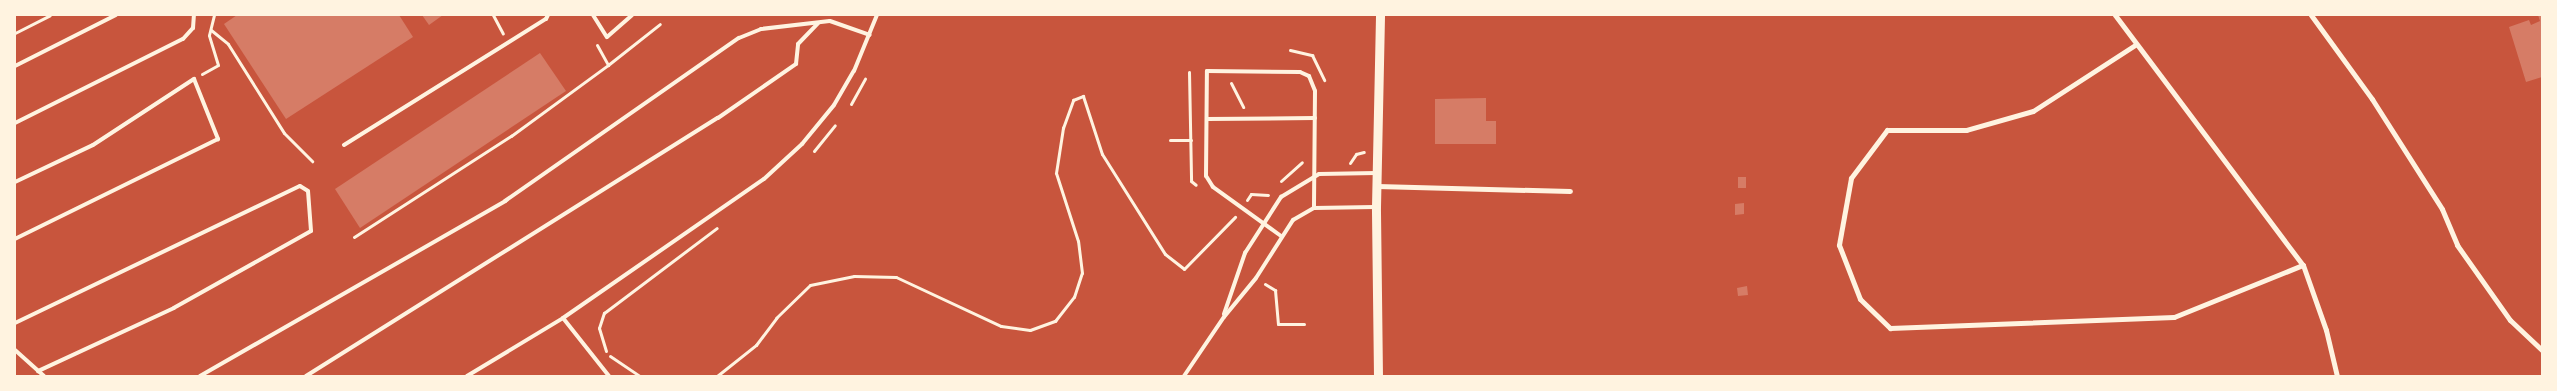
<!DOCTYPE html>
<style>
body{margin:0}
#map{position:relative;width:2557px;height:391px;overflow:hidden;background:#c8553d;font-family:Poppins,sans-serif}
div>[style]{position:absolute}
.building>*{inset:0;background:#d67c66}
.path>*{height:3px;margin:-1.5px;padding:0 1.5px;transform-origin:1.5px;border-radius:1.5px;background:#fff3e0}
.service>*{height:4px;margin:-2px;padding:0 2px;transform-origin:2px;border-radius:2px;background:#fff3e0}
.minor>*{height:5px;margin:-2.5px;padding:0 2.5px;transform-origin:2.5px;border-radius:2.5px;background:#fff3e0}
.tertiary>*{height:9px;margin:-4.5px;padding:0 4.5px;transform-origin:4.5px;border-radius:4.5px;background:#fff3e0}
span{translate:-50% -50%;white-space:nowrap;text-align:center;line-height:1.15;-webkit-text-stroke:5px #fff3e0;paint-order:stroke}
.frame{position:absolute;inset:0;border:16px solid #fff3e0;pointer-events:none}
</style>
<div id="map">
<div class="building">
<i style="clip-path:polygon(237px 15px,399px 15px,413px 37px,286px 119px,224px 24px)"></i>
<i style="clip-path:polygon(422px 15px,443px 15px,429px 25px)"></i>
<i style="clip-path:polygon(2538px 15px,2542px 15px,2542px 77px,2526px 82px,2509px 27px,2529px 20px,2531px 25px,2540px 21px)"></i>
<i style="clip-path:polygon(540px 53px,566px 91px,360px 228px,335px 189px)"></i>
<i style="clip-path:polygon(1486px 98px,1486px 121px,1496px 121px,1496px 144px,1435px 144px,1435px 99px)"></i>
<i style="clip-path:polygon(1738px 177px,1746px 177px,1746px 188px,1738px 188px)"></i>
<i style="clip-path:polygon(1744px 203px,1744px 214px,1735px 215px,1735px 204px)"></i>
<i style="clip-path:polygon(1747px 286px,1748px 295px,1738px 296px,1737px 288px)"></i>
</div>
<div class="path">
<i style="left:493px;top:15px;width:21px;rotate:62deg"></i>
<i style="left:211px;top:30px;width:22px;rotate:39deg"></i>
<i style="left:228px;top:44px;width:105px;rotate:57.8deg"></i>
<i style="left:284px;top:133px;width:40px;rotate:45deg"></i>
<i style="left:15px;top:33px;width:39px;rotate:-27deg"></i>
<i style="left:597px;top:45px;width:23px;rotate:61deg"></i>
<i style="left:608px;top:65px;width:66px;rotate:-38.3deg"></i>
<i style="left:1290px;top:50px;width:23px;rotate:13deg"></i>
<i style="left:1312px;top:55px;width:28px;rotate:64deg"></i>
<i style="left:1189px;top:72px;width:109px;rotate:88.9deg"></i>
<i style="left:1191px;top:181px;width:6px;rotate:39deg"></i>
<i style="left:202px;top:74px;width:18px;rotate:-29deg"></i>
<i style="left:218px;top:65px;width:31px;rotate:-107deg"></i>
<i style="left:209px;top:35px;width:21px;rotate:-76deg"></i>
<i style="left:1231px;top:83px;width:27px;rotate:63deg"></i>
<i style="left:851px;top:104px;width:29px;rotate:-61deg"></i>
<i style="left:1170px;top:140px;width:21px"></i>
<i style="left:814px;top:151px;width:33px;rotate:-51deg"></i>
<i style="left:1350px;top:163px;width:11px;rotate:-56deg"></i>
<i style="left:1356px;top:154px;width:8px;rotate:-14deg"></i>
<i style="left:1281px;top:181px;width:28px;rotate:-42deg"></i>
<i style="left:1247px;top:200px;width:7px;rotate:-56deg"></i>
<i style="left:1251px;top:194px;width:17px;rotate:3deg"></i>
<i style="left:354px;top:237px;width:187px;rotate:-32.8deg"></i>
<i style="left:511px;top:136px;width:120px;rotate:-36.2deg"></i>
<i style="left:1265px;top:284px;width:12px;rotate:31deg"></i>
<i style="left:1275px;top:290px;width:34px;rotate:85deg"></i>
<i style="left:1278px;top:324px;width:26px"></i>
<i style="left:606px;top:351px;width:24px;rotate:-107deg"></i>
<i style="left:599px;top:328px;width:16px;rotate:-72deg"></i>
<i style="left:604px;top:313px;width:141px;rotate:-37deg"></i>
<i style="left:610px;top:356px;width:36px;rotate:34deg"></i>
<i style="left:717px;top:376px;width:50px;rotate:-38.5deg"></i>
<i style="left:756px;top:345px;width:34px;rotate:-53deg"></i>
<i style="left:776px;top:318px;width:47px;rotate:-44.1deg"></i>
<i style="left:810px;top:285px;width:45px;rotate:-11.6deg"></i>
<i style="left:854px;top:276px;width:42px;rotate:1.4deg"></i>
<i style="left:896px;top:277px;width:116px;rotate:25deg"></i>
<i style="left:1001px;top:326px;width:29px;rotate:8deg"></i>
<i style="left:1030px;top:330px;width:27px;rotate:-20deg"></i>
<i style="left:1055px;top:321px;width:31px;rotate:-52deg"></i>
<i style="left:1074px;top:297px;width:25px;rotate:-72deg"></i>
<i style="left:1082px;top:273px;width:32px;rotate:-97deg"></i>
<i style="left:1078px;top:241px;width:71px;rotate:-107.9deg"></i>
<i style="left:1056px;top:173px;width:46px;rotate:-81.2deg"></i>
<i style="left:1063px;top:128px;width:30px;rotate:-70deg"></i>
<i style="left:1073px;top:100px;width:11px;rotate:-22deg"></i>
<i style="left:1083px;top:96px;width:61px;rotate:71.9deg"></i>
<i style="left:1102px;top:154px;width:118px;rotate:57.8deg"></i>
<i style="left:1165px;top:254px;width:24px;rotate:38deg"></i>
<i style="left:1184px;top:269px;width:73px;rotate:-45.6deg"></i>
</div>
<div class="service">
<i style="left:593px;top:15px;width:26px;rotate:58deg"></i>
<i style="left:607px;top:37px;width:33px;rotate:-41deg"></i>
<i style="left:15px;top:66px;width:113px;rotate:-26.8deg"></i>
<i style="left:1207px;top:119px;width:108px;rotate:-0.5deg"></i>
<i style="left:15px;top:123px;width:188px;rotate:-26.6deg"></i>
<i style="left:183px;top:39px;width:15px;rotate:-48deg"></i>
<i style="left:193px;top:28px;width:13px;rotate:-86deg"></i>
<i style="left:344px;top:145px;width:238px;rotate:-32deg"></i>
<i style="left:546px;top:19px;width:4px;rotate:-63deg"></i>
<i style="left:15px;top:182px;width:86px;rotate:-25.4deg"></i>
<i style="left:93px;top:145px;width:121px;rotate:-33.2deg"></i>
<i style="left:194px;top:79px;width:65px;rotate:68.2deg"></i>
<i style="left:218px;top:139px;width:226px;rotate:153.8deg"></i>
<i style="left:1281px;top:236px;width:84px;rotate:-144.2deg"></i>
<i style="left:1213px;top:187px;width:13px;rotate:-122deg"></i>
<i style="left:1206px;top:176px;width:105px;rotate:-89.5deg"></i>
<i style="left:1207px;top:71px;width:93px;rotate:0.6deg"></i>
<i style="left:1300px;top:72px;width:10px;rotate:24deg"></i>
<i style="left:1309px;top:76px;width:16px;rotate:68deg"></i>
<i style="left:1315px;top:91px;width:117px;rotate:90.5deg"></i>
<i style="left:1224px;top:314px;width:65px;rotate:-71deg"></i>
<i style="left:1245px;top:253px;width:67px;rotate:-57.3deg"></i>
<i style="left:1281px;top:197px;width:44px;rotate:-31.2deg"></i>
<i style="left:1319px;top:174px;width:57px;rotate:-1deg"></i>
<i style="left:563px;top:318px;width:74px;rotate:51.6deg"></i>
<i style="left:15px;top:323px;width:316px;rotate:-25.7deg"></i>
<i style="left:300px;top:186px;width:9px;rotate:32deg"></i>
<i style="left:308px;top:191px;width:40px;rotate:85.7deg"></i>
<i style="left:311px;top:231px;width:157px;rotate:150.7deg"></i>
<i style="left:174px;top:308px;width:150px;rotate:155.1deg"></i>
<i style="left:15px;top:350px;width:39px;rotate:42deg"></i>
<i style="left:200px;top:376px;width:352px;rotate:-29.8deg"></i>
<i style="left:505px;top:201px;width:285px;rotate:-34.9deg"></i>
<i style="left:739px;top:38px;width:24px;rotate:-22deg"></i>
<i style="left:761px;top:29px;width:69px;rotate:-6.6deg"></i>
<i style="left:830px;top:21px;width:42px;rotate:19.3deg"></i>
<i style="left:306px;top:376px;width:486px;rotate:-32.1deg"></i>
<i style="left:718px;top:118px;width:95px;rotate:-34.7deg"></i>
<i style="left:796px;top:64px;width:20px;rotate:-84deg"></i>
<i style="left:798px;top:44px;width:29px;rotate:-46deg"></i>
<i style="left:467px;top:376px;width:112px;rotate:-31.1deg"></i>
<i style="left:563px;top:318px;width:244px;rotate:-34.7deg"></i>
<i style="left:764px;top:179px;width:52px;rotate:-42.6deg"></i>
<i style="left:802px;top:144px;width:50px;rotate:-50.6deg"></i>
<i style="left:834px;top:105px;width:39px;rotate:-60deg"></i>
<i style="left:854px;top:71px;width:61px;rotate:-67.7deg"></i>
<i style="left:1184px;top:376px;width:71px;rotate:-55.9deg"></i>
<i style="left:1224px;top:317px;width:50px;rotate:-50.6deg"></i>
<i style="left:1256px;top:278px;width:69px;rotate:-57.5deg"></i>
<i style="left:1293px;top:220px;width:24px;rotate:-30deg"></i>
<i style="left:1314px;top:208px;width:60px;rotate:-1deg"></i>
</div>
<div class="minor">
<i style="left:2115px;top:15px;width:313px;rotate:53.1deg"></i>
<i style="left:2303px;top:265px;width:69px;rotate:70.5deg"></i>
<i style="left:2326px;top:330px;width:47px;rotate:76.6deg"></i>
<i style="left:2311px;top:15px;width:104px;rotate:54deg"></i>
<i style="left:2372px;top:99px;width:130px;rotate:57.5deg"></i>
<i style="left:2442px;top:209px;width:39px;rotate:67deg"></i>
<i style="left:2457px;top:245px;width:92px;rotate:54.8deg"></i>
<i style="left:2510px;top:320px;width:44px;rotate:43.2deg"></i>
<i style="left:2135px;top:45px;width:121px;rotate:147.1deg"></i>
<i style="left:2033px;top:111px;width:70px;rotate:164.2deg"></i>
<i style="left:1966px;top:130px;width:79px;rotate:180deg"></i>
<i style="left:1887px;top:130px;width:60px;rotate:126.9deg"></i>
<i style="left:1851px;top:178px;width:68px;rotate:100.2deg"></i>
<i style="left:1839px;top:245px;width:58px;rotate:68.7deg"></i>
<i style="left:1860px;top:299px;width:42px;rotate:44deg"></i>
<i style="left:1890px;top:328px;width:284px;rotate:-2.2deg"></i>
<i style="left:2174px;top:317px;width:139px;rotate:-22deg"></i>
<i style="left:1377px;top:186px;width:193px;rotate:1.5deg"></i>
</div>
<div class="tertiary">
<i style="left:1378px;top:376px;width:169px;rotate:-90.7deg"></i>
<i style="left:1376px;top:207px;width:192px;rotate:-88.8deg"></i>
</div>
<div class="frame"></div>
</div>
